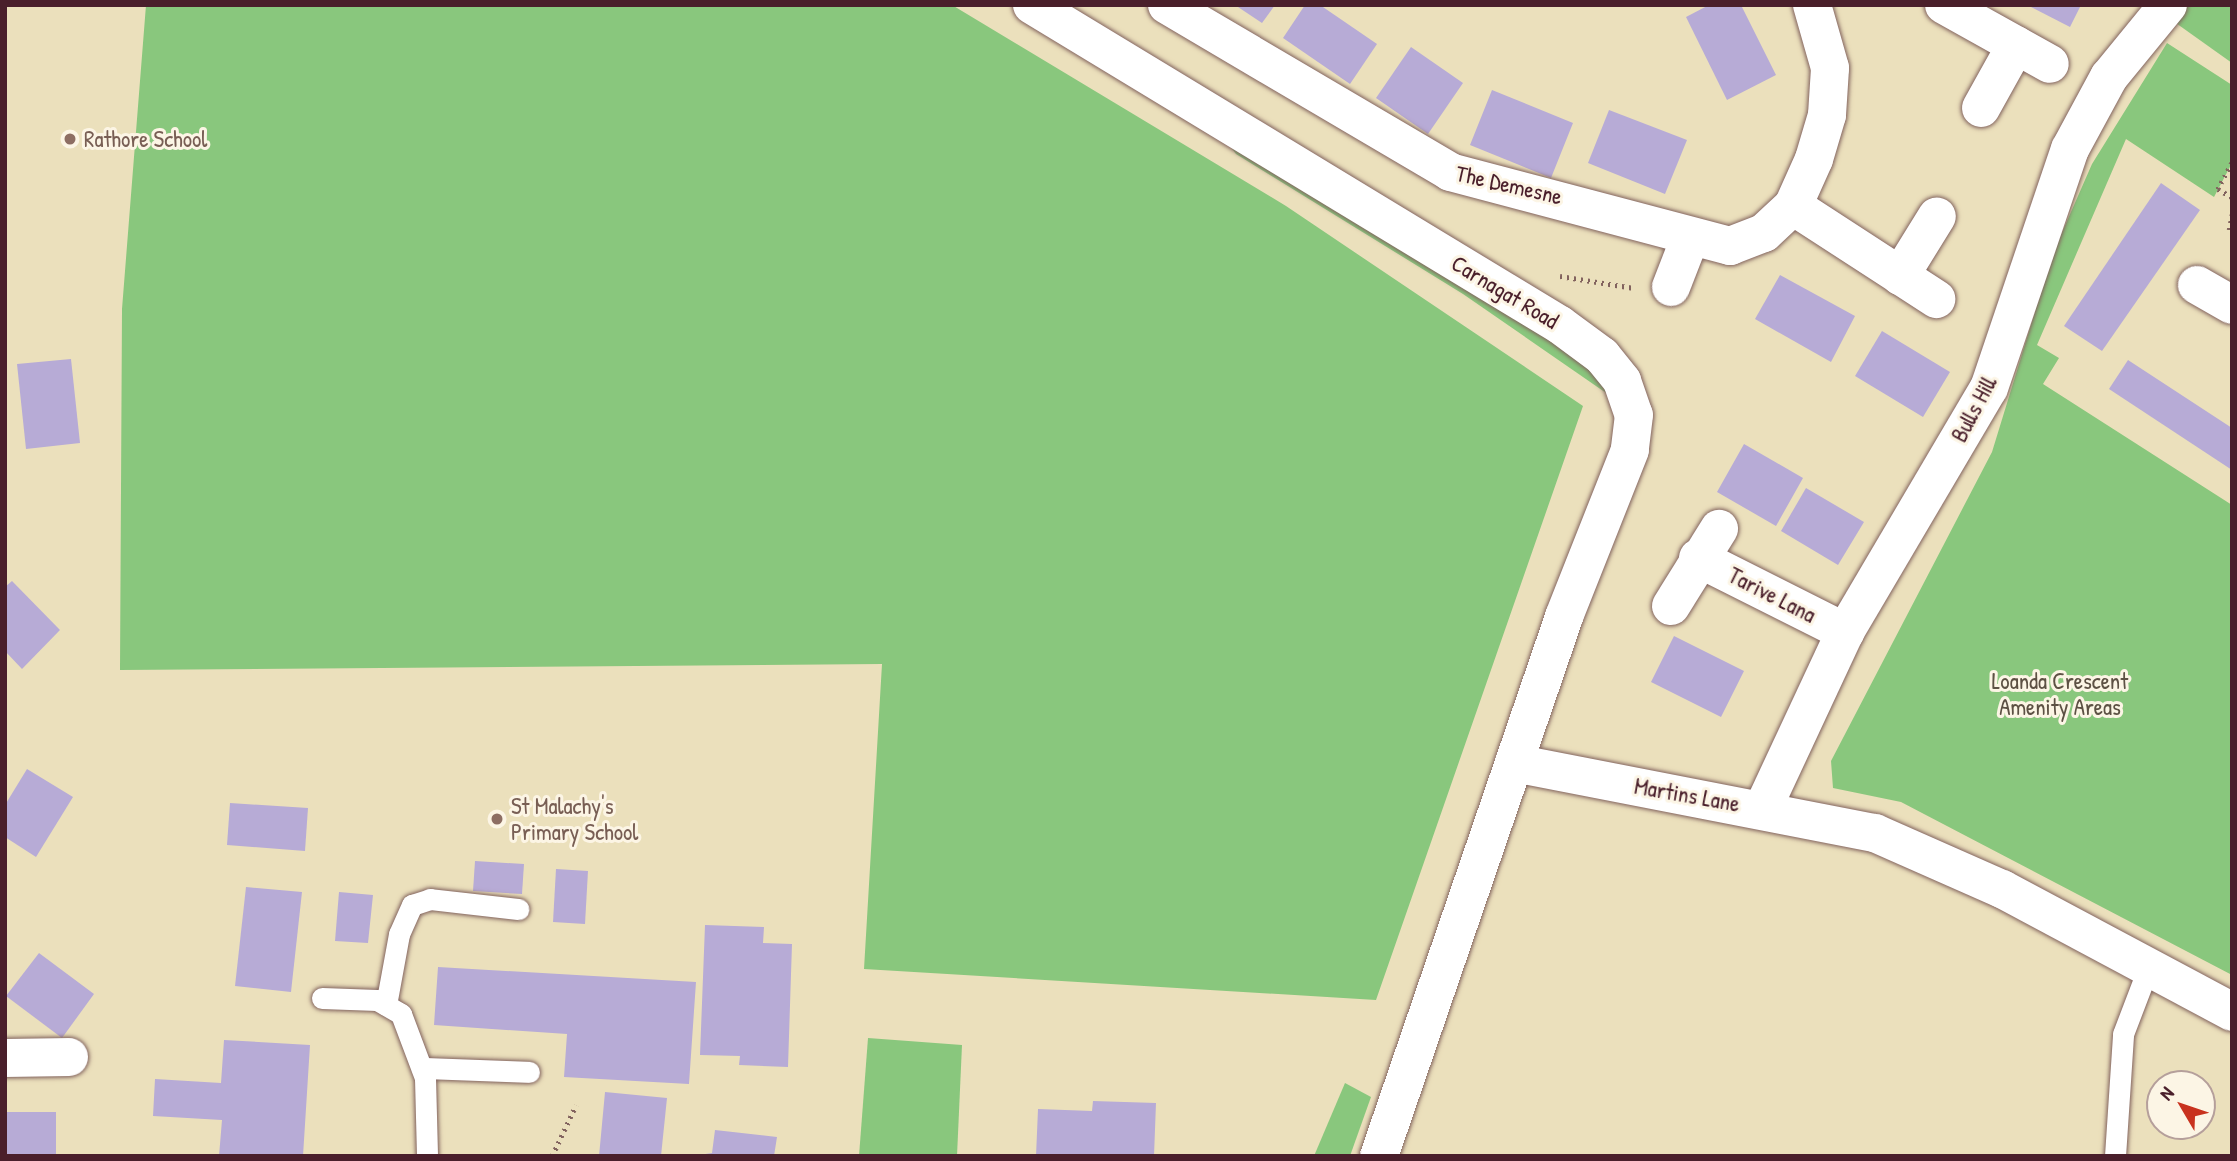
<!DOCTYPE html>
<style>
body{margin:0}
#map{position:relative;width:2237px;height:1161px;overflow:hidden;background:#ebe0bc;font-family:"Patrick Hand",sans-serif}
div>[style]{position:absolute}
.green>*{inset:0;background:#89c77d}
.building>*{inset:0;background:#b7abd6}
.path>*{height:4.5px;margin-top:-2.25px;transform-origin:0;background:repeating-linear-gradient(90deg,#82635e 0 2px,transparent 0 7px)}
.roads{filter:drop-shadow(0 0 2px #82635e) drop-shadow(0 0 2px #82635e)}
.lane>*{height:21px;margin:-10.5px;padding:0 10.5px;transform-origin:10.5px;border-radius:10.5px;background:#fff}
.street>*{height:38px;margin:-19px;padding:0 19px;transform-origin:19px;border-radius:19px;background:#fff}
.dots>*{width:19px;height:19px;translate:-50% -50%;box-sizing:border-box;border:4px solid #fcf5e5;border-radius:50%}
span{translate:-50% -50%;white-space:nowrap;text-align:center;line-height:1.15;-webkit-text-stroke:6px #fcf5e5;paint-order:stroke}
.education-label{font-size:23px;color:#785e54}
.left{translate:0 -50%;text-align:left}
.street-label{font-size:23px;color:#4a1f2b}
.park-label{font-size:23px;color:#5d5144}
.frame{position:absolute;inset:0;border:7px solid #4a1f2b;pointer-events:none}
.north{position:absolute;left:2146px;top:1070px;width:70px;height:70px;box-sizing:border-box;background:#fcf5e5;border:2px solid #b59f9b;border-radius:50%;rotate:309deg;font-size:19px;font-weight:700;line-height:28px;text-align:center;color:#4a1f2b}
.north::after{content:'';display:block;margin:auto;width:24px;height:32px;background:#c8321e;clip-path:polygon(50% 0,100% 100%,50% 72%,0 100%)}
</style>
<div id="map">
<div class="green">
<i style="clip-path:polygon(146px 5px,952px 5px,1286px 206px,1583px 406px,1376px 1000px,864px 969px,882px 664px,120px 670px,122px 309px)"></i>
<i style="clip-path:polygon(2174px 5px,2232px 5px,2232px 63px,2166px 16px)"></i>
<i style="clip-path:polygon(2167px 43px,2232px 85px,2232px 163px,2214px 197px,2126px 139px,2037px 345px,2059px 358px,2043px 384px,2232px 505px,2232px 975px,1901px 802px,1833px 788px,1831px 761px,1992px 452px,2053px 253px,2092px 164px)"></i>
<i style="clip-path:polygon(1227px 142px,1569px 352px,1608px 383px,1609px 395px,1463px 294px,1236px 154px)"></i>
<i style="clip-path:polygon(868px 1038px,962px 1045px,957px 1156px,859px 1156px)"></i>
<i style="clip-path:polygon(1345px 1083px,1371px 1097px,1350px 1156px,1314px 1156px)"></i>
</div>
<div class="building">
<i style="clip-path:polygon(1235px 5px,1275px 5px,1262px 23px)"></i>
<i style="clip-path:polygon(1305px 5px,1320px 5px,1377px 44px,1350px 84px,1283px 38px)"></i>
<i style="clip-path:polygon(1709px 5px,1741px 5px,1776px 75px,1727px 100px,1686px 17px)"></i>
<i style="clip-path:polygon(2027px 5px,2081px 5px,2070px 27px)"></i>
<i style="clip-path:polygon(1411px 47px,1463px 83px,1428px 134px,1376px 98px)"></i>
<i style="clip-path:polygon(1492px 90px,1573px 123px,1551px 178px,1470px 145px)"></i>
<i style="clip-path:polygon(1609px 110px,1687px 140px,1665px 194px,1588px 163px)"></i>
<i style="clip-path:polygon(2161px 183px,2200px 210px,2102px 351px,2064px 326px)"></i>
<i style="clip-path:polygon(1780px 275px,1855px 316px,1831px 362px,1755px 319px)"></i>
<i style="clip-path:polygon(1882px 331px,1950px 372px,1923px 417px,1855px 376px)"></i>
<i style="clip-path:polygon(71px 359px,80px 443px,26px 449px,17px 364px)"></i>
<i style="clip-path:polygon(2128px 360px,2232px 428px,2232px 470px,2109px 389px)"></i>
<i style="clip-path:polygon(1744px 444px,1803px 478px,1776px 526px,1717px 492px)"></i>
<i style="clip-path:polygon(1806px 488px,1864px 522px,1838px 565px,1781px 531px)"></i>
<i style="clip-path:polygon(12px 581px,60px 630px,22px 669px,5px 651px,5px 587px)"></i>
<i style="clip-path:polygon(1674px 636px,1744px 671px,1721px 717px,1651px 682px)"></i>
<i style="clip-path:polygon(27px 769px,73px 797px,36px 857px,5px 837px,5px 805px)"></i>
<i style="clip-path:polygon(230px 803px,308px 808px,305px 851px,227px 845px)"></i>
<i style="clip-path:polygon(475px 861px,524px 864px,522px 894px,473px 891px)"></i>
<i style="clip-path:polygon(556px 869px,588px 871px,585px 924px,553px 922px)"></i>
<i style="clip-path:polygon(246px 887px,302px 892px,291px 992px,235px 986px)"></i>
<i style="clip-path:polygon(339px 892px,373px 895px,368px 943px,335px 941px)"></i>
<i style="clip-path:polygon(705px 925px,764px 927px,763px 943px,792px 944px,788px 1067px,739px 1065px,740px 1056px,700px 1055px)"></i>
<i style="clip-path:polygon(39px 953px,94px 994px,62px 1038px,6px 996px)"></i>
<i style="clip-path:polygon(438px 967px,696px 982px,689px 1084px,564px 1077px,567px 1034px,434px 1025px)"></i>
<i style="clip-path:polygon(224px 1040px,310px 1045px,303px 1156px,219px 1156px,222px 1120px,153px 1116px,155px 1079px,221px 1083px)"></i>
<i style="clip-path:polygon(605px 1092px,667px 1098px,661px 1156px,599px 1156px)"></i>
<i style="clip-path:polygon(1093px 1101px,1156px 1103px,1154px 1156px,1036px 1156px,1038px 1109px,1092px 1111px)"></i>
<i style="clip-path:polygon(5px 1112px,56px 1112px,56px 1156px,5px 1156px)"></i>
<i style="clip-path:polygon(715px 1130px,777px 1137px,774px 1156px,692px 1156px,712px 1153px)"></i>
</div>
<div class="path">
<i style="left:2232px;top:163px;width:30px;rotate:118deg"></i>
<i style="left:2218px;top:189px;width:16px;rotate:30deg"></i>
<i style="left:2229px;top:230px;width:16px;rotate:-79deg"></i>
<i style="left:1560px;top:276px;width:75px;rotate:9.2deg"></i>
<i style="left:552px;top:1156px;width:56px;rotate:-64.8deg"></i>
</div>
<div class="roads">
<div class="lane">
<i style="left:322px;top:998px;width:55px;rotate:2.1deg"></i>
<i style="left:377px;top:1000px;width:28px;rotate:30deg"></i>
<i style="left:401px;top:1014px;width:68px;rotate:69.4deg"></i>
<i style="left:425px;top:1078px;width:78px;rotate:88.5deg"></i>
<i style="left:386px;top:1005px;width:72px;rotate:-79.6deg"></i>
<i style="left:399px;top:934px;width:32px;rotate:-66deg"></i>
<i style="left:412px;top:905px;width:19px;rotate:-18deg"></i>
<i style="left:430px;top:899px;width:89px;rotate:6.5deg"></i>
<i style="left:422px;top:1068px;width:107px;rotate:2.1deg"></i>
<i style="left:2115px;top:1156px;width:122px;rotate:-86.2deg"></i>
<i style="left:2123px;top:1034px;width:73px;rotate:-69.1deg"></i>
</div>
<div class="street">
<i style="left:1032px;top:5px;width:617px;rotate:31.22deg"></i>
<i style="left:1560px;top:325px;width:52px;rotate:36.4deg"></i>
<i style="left:1602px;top:356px;width:32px;rotate:51deg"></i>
<i style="left:1622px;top:381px;width:36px;rotate:71deg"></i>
<i style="left:1634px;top:415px;width:35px;rotate:97deg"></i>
<i style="left:1630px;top:450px;width:180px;rotate:111.6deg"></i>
<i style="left:1564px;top:617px;width:570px;rotate:108.94deg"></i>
<i style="left:1167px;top:5px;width:329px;rotate:30.5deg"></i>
<i style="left:1450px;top:172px;width:290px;rotate:14.8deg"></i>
<i style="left:1730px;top:246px;width:36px;rotate:-21deg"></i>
<i style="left:1764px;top:233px;width:40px;rotate:-43deg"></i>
<i style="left:1793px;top:206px;width:51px;rotate:-65.9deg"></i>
<i style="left:1814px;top:159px;width:46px;rotate:-73.5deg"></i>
<i style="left:1827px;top:115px;width:47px;rotate:-86.3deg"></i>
<i style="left:1830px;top:68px;width:66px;rotate:-105.9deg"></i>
<i style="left:1944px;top:5px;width:121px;rotate:29.1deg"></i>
<i style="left:1981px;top:108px;width:72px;rotate:-60.9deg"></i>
<i style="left:1793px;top:206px;width:171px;rotate:33deg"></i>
<i style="left:1900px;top:276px;width:70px;rotate:-58.3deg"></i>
<i style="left:2197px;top:285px;width:40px;rotate:29.7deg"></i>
<i style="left:1671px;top:287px;width:53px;rotate:-68.8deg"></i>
<i style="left:1698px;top:558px;width:165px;rotate:26.7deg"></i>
<i style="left:1671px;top:606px;width:91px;rotate:-58.1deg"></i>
<i style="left:1514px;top:763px;width:368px;rotate:11deg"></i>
<i style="left:1875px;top:833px;width:139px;rotate:23.8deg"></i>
<i style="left:2002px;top:889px;width:261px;rotate:28.1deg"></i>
<i style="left:1763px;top:808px;width:194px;rotate:-65deg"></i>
<i style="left:1845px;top:632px;width:283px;rotate:-59.5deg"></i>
<i style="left:1989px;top:388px;width:252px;rotate:-71.3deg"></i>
<i style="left:2070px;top:149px;width:82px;rotate:-61.6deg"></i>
<i style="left:2109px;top:77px;width:93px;rotate:-50.7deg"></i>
<i style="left:5px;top:1058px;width:64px;rotate:-0.9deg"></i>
</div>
</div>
<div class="dots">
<i style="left:70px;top:139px;background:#8d6e63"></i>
<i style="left:497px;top:819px;background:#8d6e63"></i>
</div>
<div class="education-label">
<span class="left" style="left:84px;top:139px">Rathore School</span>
<span class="left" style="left:511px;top:819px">St Malachy's<br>Primary School</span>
</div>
<div class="street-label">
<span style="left:1509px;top:185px;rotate:13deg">The Demesne</span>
<span style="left:1505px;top:292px;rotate:31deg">Carnagat Road</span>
<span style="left:1974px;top:409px;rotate:-62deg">Bulls Hill</span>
<span style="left:1772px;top:595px;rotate:27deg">Tarive Lana</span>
<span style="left:1687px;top:795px;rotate:10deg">Martins Lane</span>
</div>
<div class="park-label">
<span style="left:2060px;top:694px">Loanda Crescent<br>Amenity Areas</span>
</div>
<div class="frame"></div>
<div class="north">N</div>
</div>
